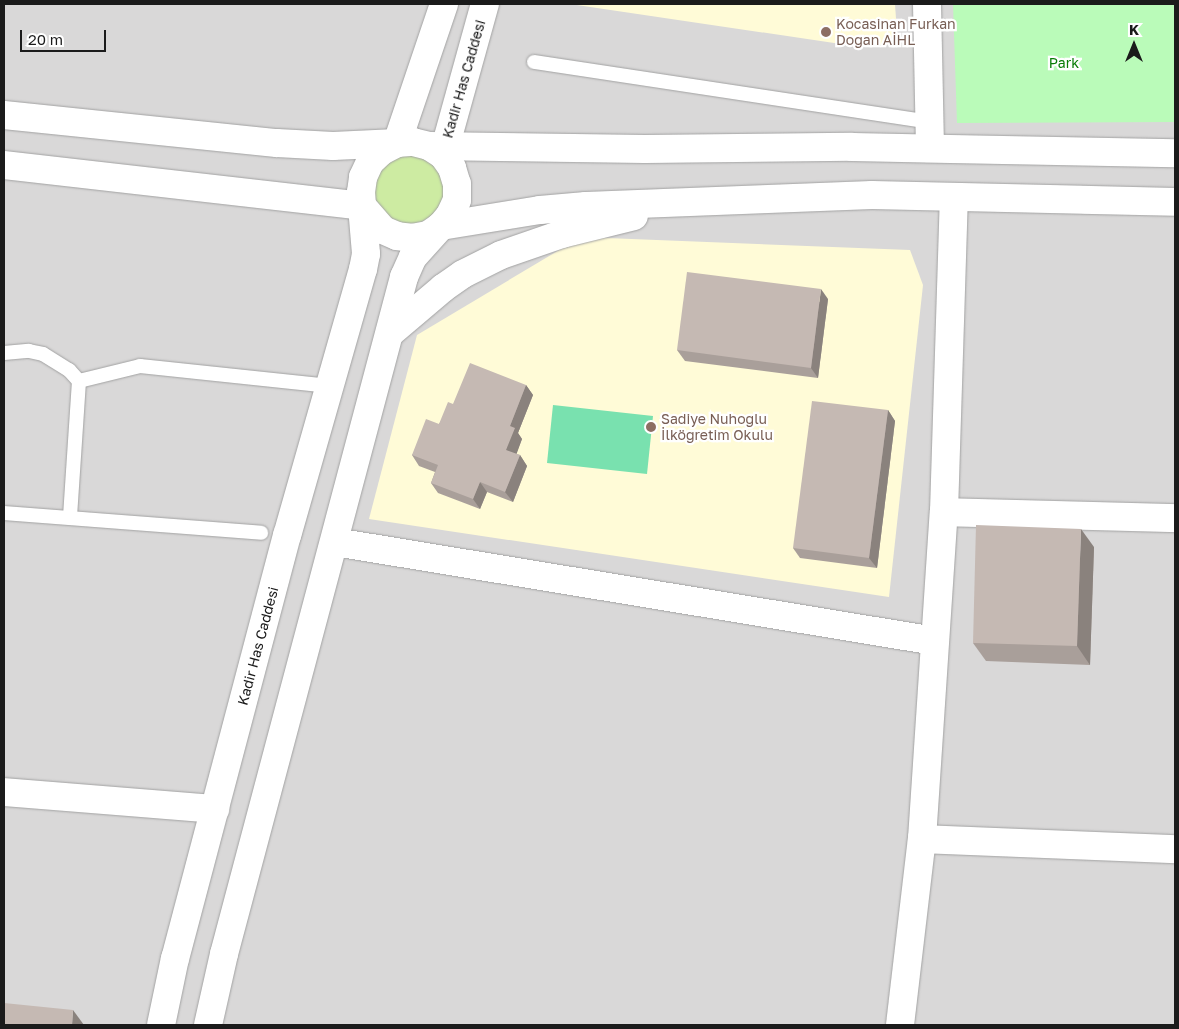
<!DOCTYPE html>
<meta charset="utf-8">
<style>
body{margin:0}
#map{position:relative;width:1179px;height:1029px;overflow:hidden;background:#ede8e0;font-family:"Golos Text",sans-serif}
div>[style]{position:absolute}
.residential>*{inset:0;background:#d9d8d8}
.education>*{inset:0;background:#fffbd7}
.grass>*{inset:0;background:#cdeba2}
.round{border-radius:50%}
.park>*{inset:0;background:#bafbb9}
.pitch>*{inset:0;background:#79e1af}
.roads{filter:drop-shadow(0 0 1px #a2a2a2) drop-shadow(0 0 1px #a2a2a2)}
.service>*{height:14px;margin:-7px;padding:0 7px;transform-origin:7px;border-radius:7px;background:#fff}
.minor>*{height:28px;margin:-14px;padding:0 14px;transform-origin:14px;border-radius:14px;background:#fff}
.tertiary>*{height:28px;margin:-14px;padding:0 14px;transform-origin:14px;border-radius:14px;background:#fff}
.wall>*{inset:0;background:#a99f9a}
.shaded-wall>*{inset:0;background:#8a827d}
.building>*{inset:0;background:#c5b9b3}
.dots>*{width:14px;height:14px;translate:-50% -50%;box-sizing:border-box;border:2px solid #fff;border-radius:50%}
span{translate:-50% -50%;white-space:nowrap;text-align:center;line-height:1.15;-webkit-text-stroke:4.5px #fff;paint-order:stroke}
.education-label{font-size:14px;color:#785e54}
.left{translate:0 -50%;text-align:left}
.park-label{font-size:14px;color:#097c07}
.street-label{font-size:14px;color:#1b1b1b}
.frame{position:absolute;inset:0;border:5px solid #1b1b1b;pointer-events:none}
.north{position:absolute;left:1109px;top:20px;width:50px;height:50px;-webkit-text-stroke:4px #fff;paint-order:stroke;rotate:0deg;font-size:14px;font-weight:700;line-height:20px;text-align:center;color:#1b1b1b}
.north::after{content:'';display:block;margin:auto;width:18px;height:22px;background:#1b1b1b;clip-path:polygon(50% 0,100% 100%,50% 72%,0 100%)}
.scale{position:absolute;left:20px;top:30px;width:86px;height:22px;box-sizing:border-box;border:2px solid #1b1b1b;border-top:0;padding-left:6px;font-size:15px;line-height:18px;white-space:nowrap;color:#1b1b1b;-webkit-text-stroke:4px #fff;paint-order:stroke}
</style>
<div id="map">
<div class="residential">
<i style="clip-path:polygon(4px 4px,1175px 4px,1175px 1025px,4px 1025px)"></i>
</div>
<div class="education">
<i style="clip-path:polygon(570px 4px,895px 4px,896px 19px,890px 44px,861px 47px)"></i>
<i style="clip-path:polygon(581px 237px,910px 250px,923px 285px,889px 597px,369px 519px,417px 335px)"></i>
</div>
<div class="grass">
<i class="round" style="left:374px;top:154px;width:70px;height:70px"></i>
</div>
<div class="park">
<i style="clip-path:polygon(953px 4px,1175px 4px,1175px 122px,957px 123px)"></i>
</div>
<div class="pitch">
<i style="clip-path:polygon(553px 405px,653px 416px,647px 474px,547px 463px)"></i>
</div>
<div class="roads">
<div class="service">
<i style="left:534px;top:62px;width:400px;rotate:8.6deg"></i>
<i style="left:4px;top:353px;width:25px;rotate:-5deg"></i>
<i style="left:29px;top:351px;width:14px;rotate:12deg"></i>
<i style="left:43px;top:354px;width:31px;rotate:32deg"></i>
<i style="left:69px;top:370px;width:15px;rotate:48deg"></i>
<i style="left:79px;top:381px;width:137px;rotate:93.8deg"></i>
<i style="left:79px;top:381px;width:63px;rotate:-13.8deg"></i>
<i style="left:140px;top:366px;width:191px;rotate:6deg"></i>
<i style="left:4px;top:513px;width:258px;rotate:4.4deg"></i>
</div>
<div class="minor">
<i style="left:927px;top:4px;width:144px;rotate:88.8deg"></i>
<i style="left:944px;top:512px;width:231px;rotate:1.5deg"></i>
<i style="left:335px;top:542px;width:608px;rotate:9.37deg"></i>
<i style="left:4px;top:792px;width:212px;rotate:4.6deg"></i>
<i style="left:922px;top:839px;width:253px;rotate:2.3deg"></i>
<i style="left:900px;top:1025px;width:187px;rotate:-83.3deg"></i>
<i style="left:922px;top:839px;width:328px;rotate:-86.2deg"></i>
<i style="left:944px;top:512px;width:315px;rotate:-88.2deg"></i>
</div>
<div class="tertiary">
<i style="left:4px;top:115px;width:274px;rotate:5.9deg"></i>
<i style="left:277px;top:143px;width:56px;rotate:3.1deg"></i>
<i style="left:333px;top:146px;width:64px;rotate:-2.7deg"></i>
<i style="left:397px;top:143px;width:147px;rotate:-71.3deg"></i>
<i style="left:413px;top:142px;width:16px;rotate:14deg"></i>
<i style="left:429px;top:146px;width:17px;rotate:33deg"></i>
<i style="left:443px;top:155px;width:16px;rotate:55deg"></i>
<i style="left:452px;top:168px;width:17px;rotate:73deg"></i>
<i style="left:457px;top:184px;width:16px;rotate:90deg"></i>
<i style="left:457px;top:200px;width:17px;rotate:115deg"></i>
<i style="left:450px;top:215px;width:14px;rotate:129deg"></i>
<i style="left:441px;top:226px;width:16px;rotate:145deg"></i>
<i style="left:428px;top:235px;width:15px;rotate:169deg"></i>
<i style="left:413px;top:238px;width:16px;rotate:-173deg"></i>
<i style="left:397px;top:236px;width:15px;rotate:-157deg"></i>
<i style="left:383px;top:230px;width:32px;rotate:-131deg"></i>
<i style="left:362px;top:206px;width:14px;rotate:-94deg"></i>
<i style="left:361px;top:192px;width:15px;rotate:-82deg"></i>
<i style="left:363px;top:177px;width:17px;rotate:-65deg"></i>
<i style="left:370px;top:162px;width:16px;rotate:-43deg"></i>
<i style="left:382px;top:151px;width:17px;rotate:-28deg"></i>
<i style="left:397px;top:143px;width:16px;rotate:-4deg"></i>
<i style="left:429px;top:146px;width:216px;rotate:0.8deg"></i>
<i style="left:645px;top:149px;width:207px;rotate:-0.6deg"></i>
<i style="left:852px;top:147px;width:323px;rotate:1.1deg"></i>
<i style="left:443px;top:155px;width:157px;rotate:-74.5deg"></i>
<i style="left:4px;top:165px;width:360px;rotate:6.5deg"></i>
<i style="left:362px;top:206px;width:48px;rotate:85.2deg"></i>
<i style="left:366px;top:254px;width:15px;rotate:101deg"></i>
<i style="left:363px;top:269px;width:277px;rotate:105.9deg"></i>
<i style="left:287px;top:535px;width:438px;rotate:104.8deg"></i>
<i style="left:175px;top:958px;width:68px;rotate:101.8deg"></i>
<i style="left:390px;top:333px;width:70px;rotate:-40.3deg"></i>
<i style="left:443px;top:288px;width:24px;rotate:-35deg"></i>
<i style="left:463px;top:274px;width:42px;rotate:-26.6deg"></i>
<i style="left:501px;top:255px;width:65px;rotate:-19deg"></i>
<i style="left:562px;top:234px;width:74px;rotate:-14deg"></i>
<i style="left:208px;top:1025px;width:73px;rotate:-77.3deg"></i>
<i style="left:224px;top:954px;width:701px;rotate:-75.11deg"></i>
<i style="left:404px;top:277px;width:22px;rotate:-66deg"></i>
<i style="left:413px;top:257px;width:42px;rotate:-47.9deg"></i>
<i style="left:441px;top:226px;width:100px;rotate:-9.2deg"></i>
<i style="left:540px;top:210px;width:46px;rotate:-5deg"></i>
<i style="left:586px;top:206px;width:286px;rotate:-2.2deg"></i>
<i style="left:872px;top:195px;width:303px;rotate:1.3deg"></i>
</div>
</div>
<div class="wall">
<i style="clip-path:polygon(828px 299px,818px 378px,685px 361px,677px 350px)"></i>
<i style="clip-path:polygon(526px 385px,533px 395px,518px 433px,522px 439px,516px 454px,520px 455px,527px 466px,513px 502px,487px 492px,480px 509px,438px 493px,431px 483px,435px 472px,419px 466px,412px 455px,439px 424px,453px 404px)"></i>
<i style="clip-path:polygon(888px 410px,895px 421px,877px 568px,800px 558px,793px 548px)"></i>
<i style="clip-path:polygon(1094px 547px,1090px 665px,986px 661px,973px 643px)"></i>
</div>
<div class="shaded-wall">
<i style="clip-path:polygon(821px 289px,828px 299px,818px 378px,811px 368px)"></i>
<i style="clip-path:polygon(526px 385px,533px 395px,518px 433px,522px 439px,514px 461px,506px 450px,510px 426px)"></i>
<i style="clip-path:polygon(888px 410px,895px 421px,877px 568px,869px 558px)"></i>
<i style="clip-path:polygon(520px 455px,527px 466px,513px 502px,505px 492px)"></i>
<i style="clip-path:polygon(480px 482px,487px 492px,480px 509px,473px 499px)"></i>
<i style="clip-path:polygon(1081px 529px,1094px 547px,1090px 665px,1077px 646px)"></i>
<i style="clip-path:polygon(73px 1010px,84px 1025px,72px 1025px)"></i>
</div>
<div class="building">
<i style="clip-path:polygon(687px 272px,821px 289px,811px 368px,677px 350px)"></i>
<i style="clip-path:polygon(470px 363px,526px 385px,510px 426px,515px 428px,506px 450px,520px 455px,505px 492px,480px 482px,473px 499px,431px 483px,438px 465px,412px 455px,426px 419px,439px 424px,448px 402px,453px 404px)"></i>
<i style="clip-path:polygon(812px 401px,888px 410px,869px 558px,793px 548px)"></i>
<i style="clip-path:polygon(976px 525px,1081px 529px,1077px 646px,973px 643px)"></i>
<i style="clip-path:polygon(4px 1003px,73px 1010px,72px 1025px,4px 1025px)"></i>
</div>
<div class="dots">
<i style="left:826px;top:32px;background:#8d6e63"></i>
<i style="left:651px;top:427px;background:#8d6e63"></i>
</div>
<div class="education-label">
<span class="left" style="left:836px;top:32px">Kocasinan Furkan<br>Doğan AİHL</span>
<span class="left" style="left:661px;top:427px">Sadiye Nuhoğlu<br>İlköğretim Okulu</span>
</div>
<div class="park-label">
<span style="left:1064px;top:63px">Park</span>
</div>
<div class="street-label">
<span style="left:464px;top:79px;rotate:-74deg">Kadir Has Caddesi</span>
<span style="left:258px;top:646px;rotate:-75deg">Kadir Has Caddesi</span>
</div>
<div class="frame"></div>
<div class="north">K</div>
<div class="scale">20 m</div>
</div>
